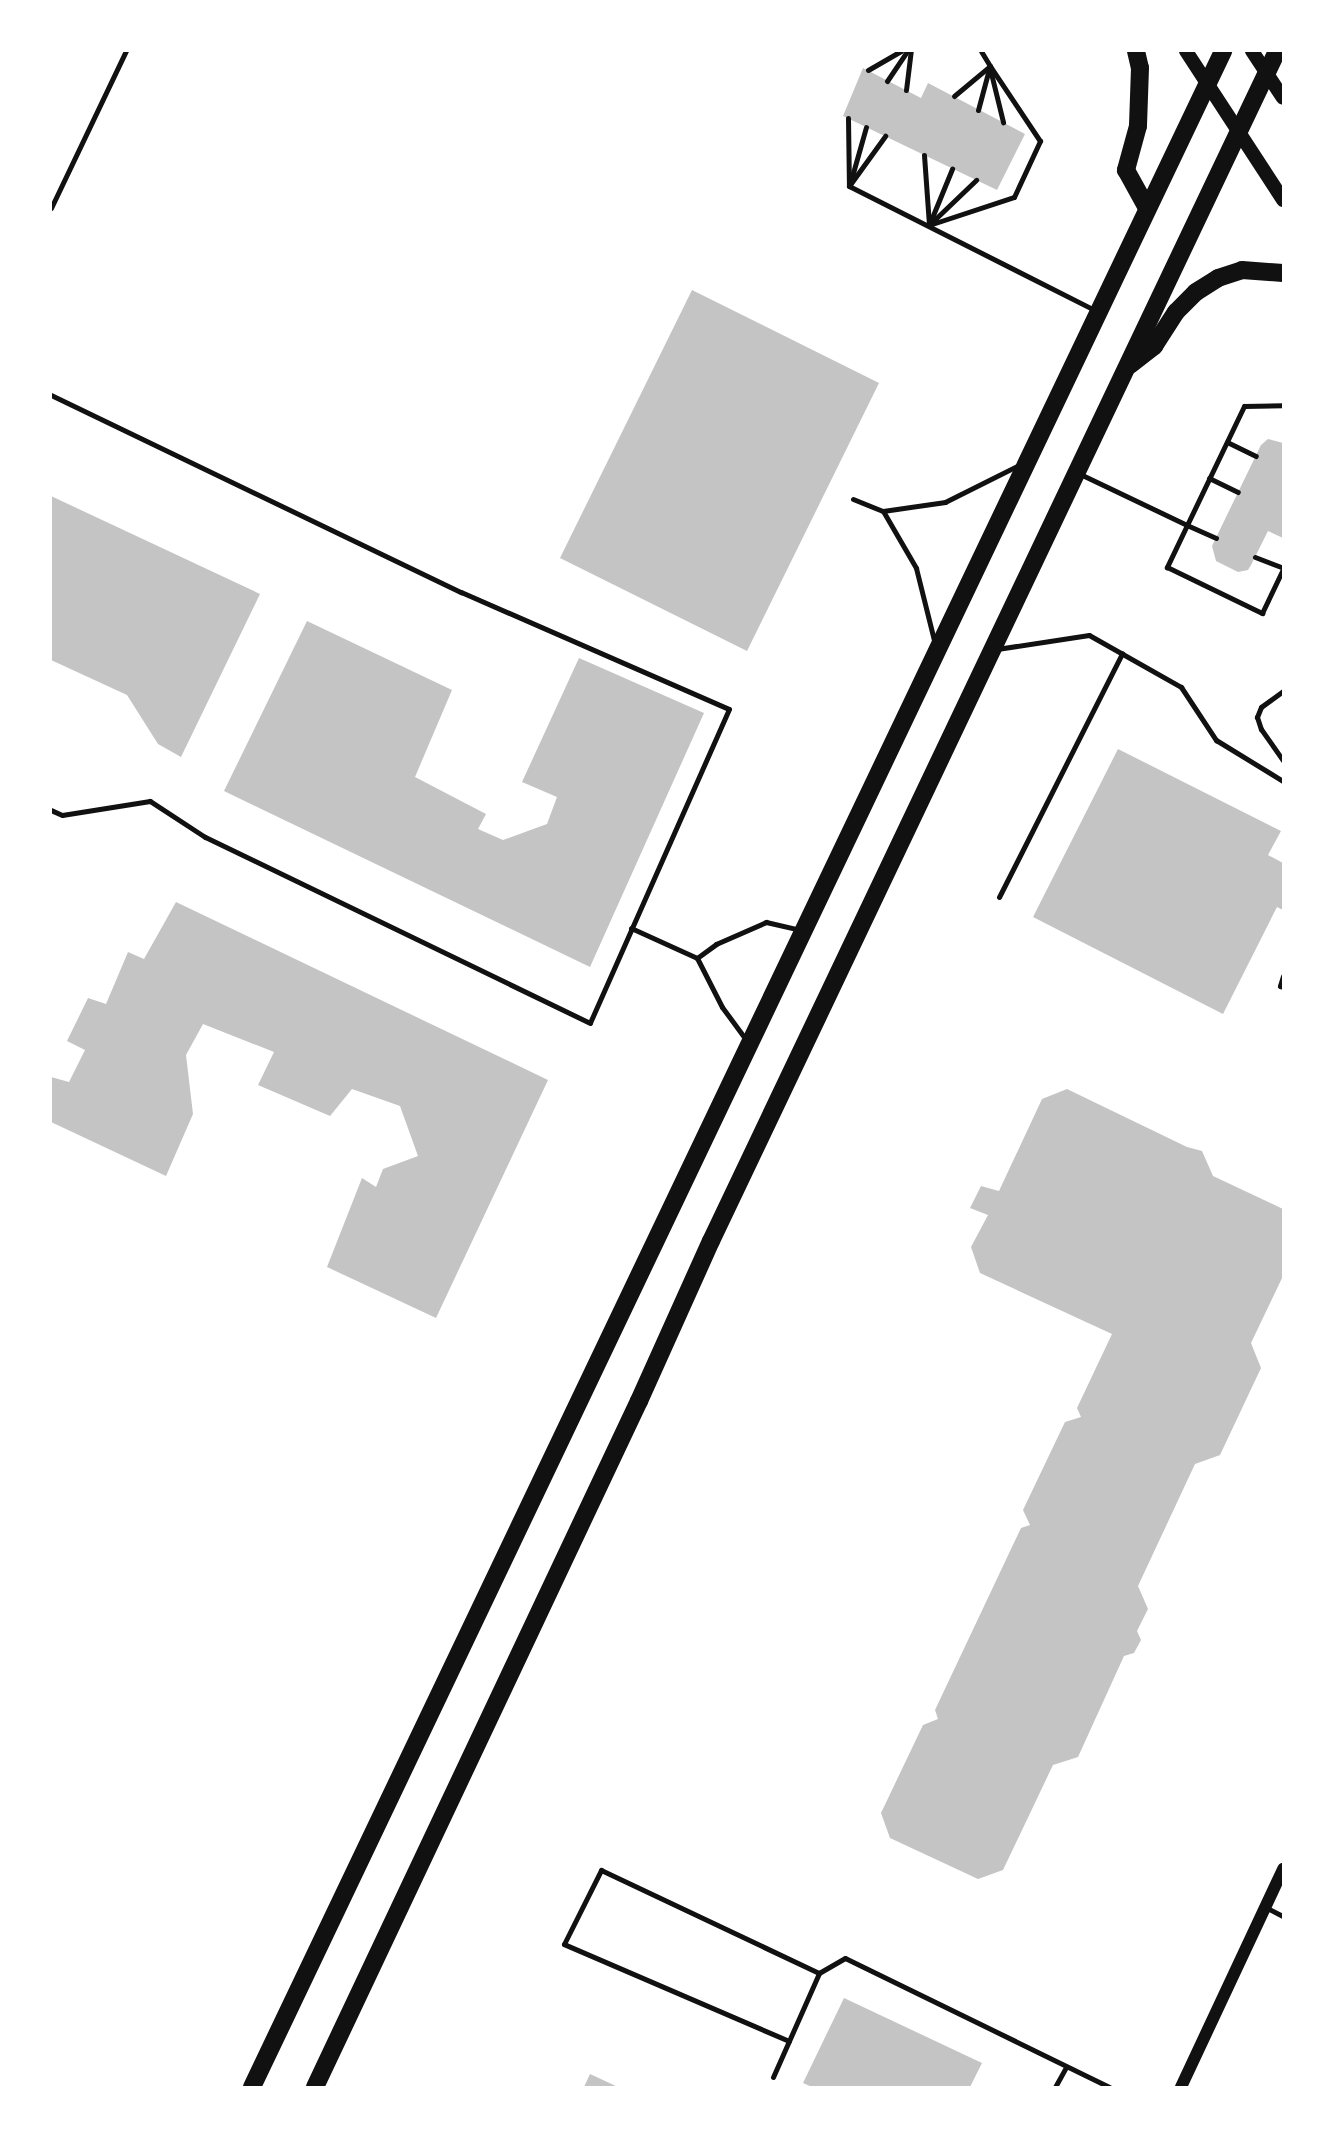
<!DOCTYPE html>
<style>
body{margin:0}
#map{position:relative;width:1334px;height:2138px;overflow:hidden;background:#fff;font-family:Figtree,sans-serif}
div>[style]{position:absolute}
.building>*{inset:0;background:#c4c4c4}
.service>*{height:5px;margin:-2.5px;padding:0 2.5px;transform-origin:2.5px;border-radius:2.5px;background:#111}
.tertiary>*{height:12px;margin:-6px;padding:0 6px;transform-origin:6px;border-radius:6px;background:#111}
.secondary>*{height:14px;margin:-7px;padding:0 7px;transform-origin:7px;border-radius:7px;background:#111}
.primary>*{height:18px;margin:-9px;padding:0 9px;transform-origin:9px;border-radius:9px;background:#111}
span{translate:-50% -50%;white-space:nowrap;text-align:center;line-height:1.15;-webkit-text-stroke:7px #fff;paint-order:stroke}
.frame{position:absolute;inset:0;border:52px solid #fff;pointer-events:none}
</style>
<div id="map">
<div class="building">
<i style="clip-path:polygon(863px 68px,921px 98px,928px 83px,1025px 134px,997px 190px,843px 116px)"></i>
<i style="clip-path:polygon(692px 290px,879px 383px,747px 651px,560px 558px)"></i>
<i style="clip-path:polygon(1268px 439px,1283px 443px,1283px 538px,1268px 531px,1251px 565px,1248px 570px,1238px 572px,1216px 561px,1212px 546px,1261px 445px)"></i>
<i style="clip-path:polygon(51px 496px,260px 594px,181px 757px,158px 744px,127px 695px,51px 660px)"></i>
<i style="clip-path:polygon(307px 621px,452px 690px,415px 777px,486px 814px,478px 829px,503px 840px,547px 824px,557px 797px,522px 782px,579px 658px,704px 713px,590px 967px,224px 791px)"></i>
<i style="clip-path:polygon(1118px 749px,1281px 831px,1268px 855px,1283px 863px,1283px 910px,1277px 907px,1223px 1014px,1033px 917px)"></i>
<i style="clip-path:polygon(176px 902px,548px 1080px,436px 1318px,327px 1267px,362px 1178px,376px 1187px,383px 1169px,418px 1156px,400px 1106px,352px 1089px,330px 1116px,258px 1085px,274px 1052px,203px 1024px,186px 1055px,193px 1114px,166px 1176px,51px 1122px,51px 1077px,69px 1082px,85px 1050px,67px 1041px,88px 998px,106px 1004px,128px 952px,144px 959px)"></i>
<i style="clip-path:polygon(1067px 1089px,1187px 1147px,1202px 1151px,1213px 1176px,1283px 1209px,1283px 1276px,1251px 1343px,1261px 1368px,1220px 1455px,1195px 1464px,1138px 1586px,1148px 1609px,1137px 1631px,1141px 1640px,1134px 1653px,1124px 1656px,1078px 1757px,1053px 1765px,1003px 1870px,978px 1879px,890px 1838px,881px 1813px,923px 1725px,938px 1719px,935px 1710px,1021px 1528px,1030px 1525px,1023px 1510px,1065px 1422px,1081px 1417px,1077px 1408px,1112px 1334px,980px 1273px,971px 1247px,988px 1215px,970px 1208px,981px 1186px,999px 1191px,1042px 1099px)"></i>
<i style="clip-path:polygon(844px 1998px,982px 2063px,970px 2087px,812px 2087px,803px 2083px)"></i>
<i style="clip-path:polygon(590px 2074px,618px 2087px,584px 2087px)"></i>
</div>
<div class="service">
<i style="left:990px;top:69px;width:55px;rotate:76.2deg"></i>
<i style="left:868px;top:70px;width:38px;rotate:-30deg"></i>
<i style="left:887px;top:81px;width:36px;rotate:-56deg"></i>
<i style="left:906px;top:90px;width:39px;rotate:-83deg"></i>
<i style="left:954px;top:96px;width:47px;rotate:-39.8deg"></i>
<i style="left:990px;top:66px;width:17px;rotate:-121deg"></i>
<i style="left:978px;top:110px;width:42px;rotate:-75deg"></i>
<i style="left:848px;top:118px;width:68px;rotate:89.2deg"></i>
<i style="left:924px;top:155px;width:70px;rotate:85.9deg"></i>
<i style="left:929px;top:225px;width:61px;rotate:-67.7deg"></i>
<i style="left:851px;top:180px;width:55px;rotate:-74.2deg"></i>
<i style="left:849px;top:186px;width:277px;rotate:26.8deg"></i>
<i style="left:849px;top:186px;width:62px;rotate:-54.2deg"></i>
<i style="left:51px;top:208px;width:174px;rotate:-64.5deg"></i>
<i style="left:930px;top:224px;width:64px;rotate:-43.7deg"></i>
<i style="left:929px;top:225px;width:89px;rotate:-18.2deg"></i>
<i style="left:1014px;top:197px;width:62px;rotate:-65.1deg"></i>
<i style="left:1040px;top:141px;width:90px;rotate:-123.7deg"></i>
<i style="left:51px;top:395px;width:455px;rotate:25.7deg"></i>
<i style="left:461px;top:592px;width:292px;rotate:23.6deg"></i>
<i style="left:729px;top:709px;width:343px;rotate:113.9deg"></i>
<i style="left:590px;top:1023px;width:428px;rotate:-154.2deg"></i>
<i style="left:205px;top:837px;width:66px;rotate:-146.8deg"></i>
<i style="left:150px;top:801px;width:89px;rotate:171deg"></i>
<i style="left:62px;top:815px;width:12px;rotate:-156deg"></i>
<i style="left:1227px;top:442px;width:32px;rotate:26deg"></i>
<i style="left:1080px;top:474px;width:119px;rotate:25.5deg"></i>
<i style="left:1187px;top:525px;width:132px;rotate:-64.4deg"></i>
<i style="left:1244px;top:406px;width:39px;rotate:-1deg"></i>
<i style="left:1209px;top:478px;width:32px;rotate:26deg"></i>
<i style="left:853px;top:499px;width:32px;rotate:22deg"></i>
<i style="left:883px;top:511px;width:63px;rotate:-8.3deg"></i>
<i style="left:945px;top:502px;width:85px;rotate:-26.6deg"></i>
<i style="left:883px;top:511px;width:66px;rotate:59.9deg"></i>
<i style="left:916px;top:568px;width:78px;rotate:76deg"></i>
<i style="left:1216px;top:538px;width:32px;rotate:-156deg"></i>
<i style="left:1187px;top:525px;width:47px;rotate:115.5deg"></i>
<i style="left:1167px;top:567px;width:106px;rotate:25.8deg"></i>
<i style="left:1262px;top:613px;width:49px;rotate:-64.5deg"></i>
<i style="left:1255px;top:557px;width:30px;rotate:21deg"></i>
<i style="left:997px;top:649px;width:93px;rotate:-8.7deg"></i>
<i style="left:1089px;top:635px;width:106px;rotate:29.5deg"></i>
<i style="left:1181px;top:687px;width:64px;rotate:56.6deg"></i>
<i style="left:1216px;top:740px;width:79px;rotate:31.5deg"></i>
<i style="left:1283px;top:691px;width:27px;rotate:144deg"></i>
<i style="left:1261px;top:707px;width:11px;rotate:112deg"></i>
<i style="left:1257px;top:717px;width:13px;rotate:72deg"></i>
<i style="left:1261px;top:729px;width:38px;rotate:55deg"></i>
<i style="left:999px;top:897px;width:273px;rotate:-63.2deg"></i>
<i style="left:631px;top:928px;width:72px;rotate:24.4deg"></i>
<i style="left:1283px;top:976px;width:10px;rotate:107deg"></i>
<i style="left:1280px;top:986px;width:3px;rotate:18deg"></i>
<i style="left:747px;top:1041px;width:42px;rotate:-126.3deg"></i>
<i style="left:722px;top:1007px;width:55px;rotate:-117deg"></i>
<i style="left:697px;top:958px;width:24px;rotate:-36deg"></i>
<i style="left:716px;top:944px;width:55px;rotate:-23.7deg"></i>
<i style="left:766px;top:922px;width:35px;rotate:13deg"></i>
<i style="left:1267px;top:1908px;width:18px;rotate:27deg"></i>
<i style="left:789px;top:2041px;width:245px;rotate:-156.7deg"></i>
<i style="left:564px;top:1944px;width:83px;rotate:-63.4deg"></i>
<i style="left:601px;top:1870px;width:241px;rotate:25.3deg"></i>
<i style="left:773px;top:2077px;width:114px;rotate:-66.1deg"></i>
<i style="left:819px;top:1973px;width:30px;rotate:-30deg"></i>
<i style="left:845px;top:1958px;width:294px;rotate:26deg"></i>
<i style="left:1055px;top:2087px;width:23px;rotate:-61deg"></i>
</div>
<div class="tertiary">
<i style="left:1181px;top:2087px;width:241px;rotate:-64.9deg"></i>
</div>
<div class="secondary">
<i style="left:1186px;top:51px;width:178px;rotate:56.9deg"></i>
<i style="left:1252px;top:51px;width:56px;rotate:56.6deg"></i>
</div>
<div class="primary">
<i style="left:1136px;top:51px;width:17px;rotate:77deg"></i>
<i style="left:1140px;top:68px;width:58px;rotate:92deg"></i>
<i style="left:1138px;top:126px;width:46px;rotate:105.3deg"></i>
<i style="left:1126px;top:170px;width:43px;rotate:61.1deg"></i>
<i style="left:1130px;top:365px;width:31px;rotate:-38deg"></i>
<i style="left:1154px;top:346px;width:40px;rotate:-57.1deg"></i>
<i style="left:1176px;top:312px;width:28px;rotate:-45deg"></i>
<i style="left:1196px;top:292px;width:26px;rotate:-32deg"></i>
<i style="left:1218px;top:278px;width:25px;rotate:-18deg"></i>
<i style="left:1242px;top:270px;width:41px;rotate:4.2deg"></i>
<i style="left:252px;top:2087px;width:2256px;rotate:-64.5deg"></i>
<i style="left:315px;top:2087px;width:759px;rotate:-64.72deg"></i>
<i style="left:639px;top:1401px;width:175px;rotate:-65.8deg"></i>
<i style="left:711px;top:1241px;width:1318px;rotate:-64.56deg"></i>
</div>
<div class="frame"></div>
</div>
